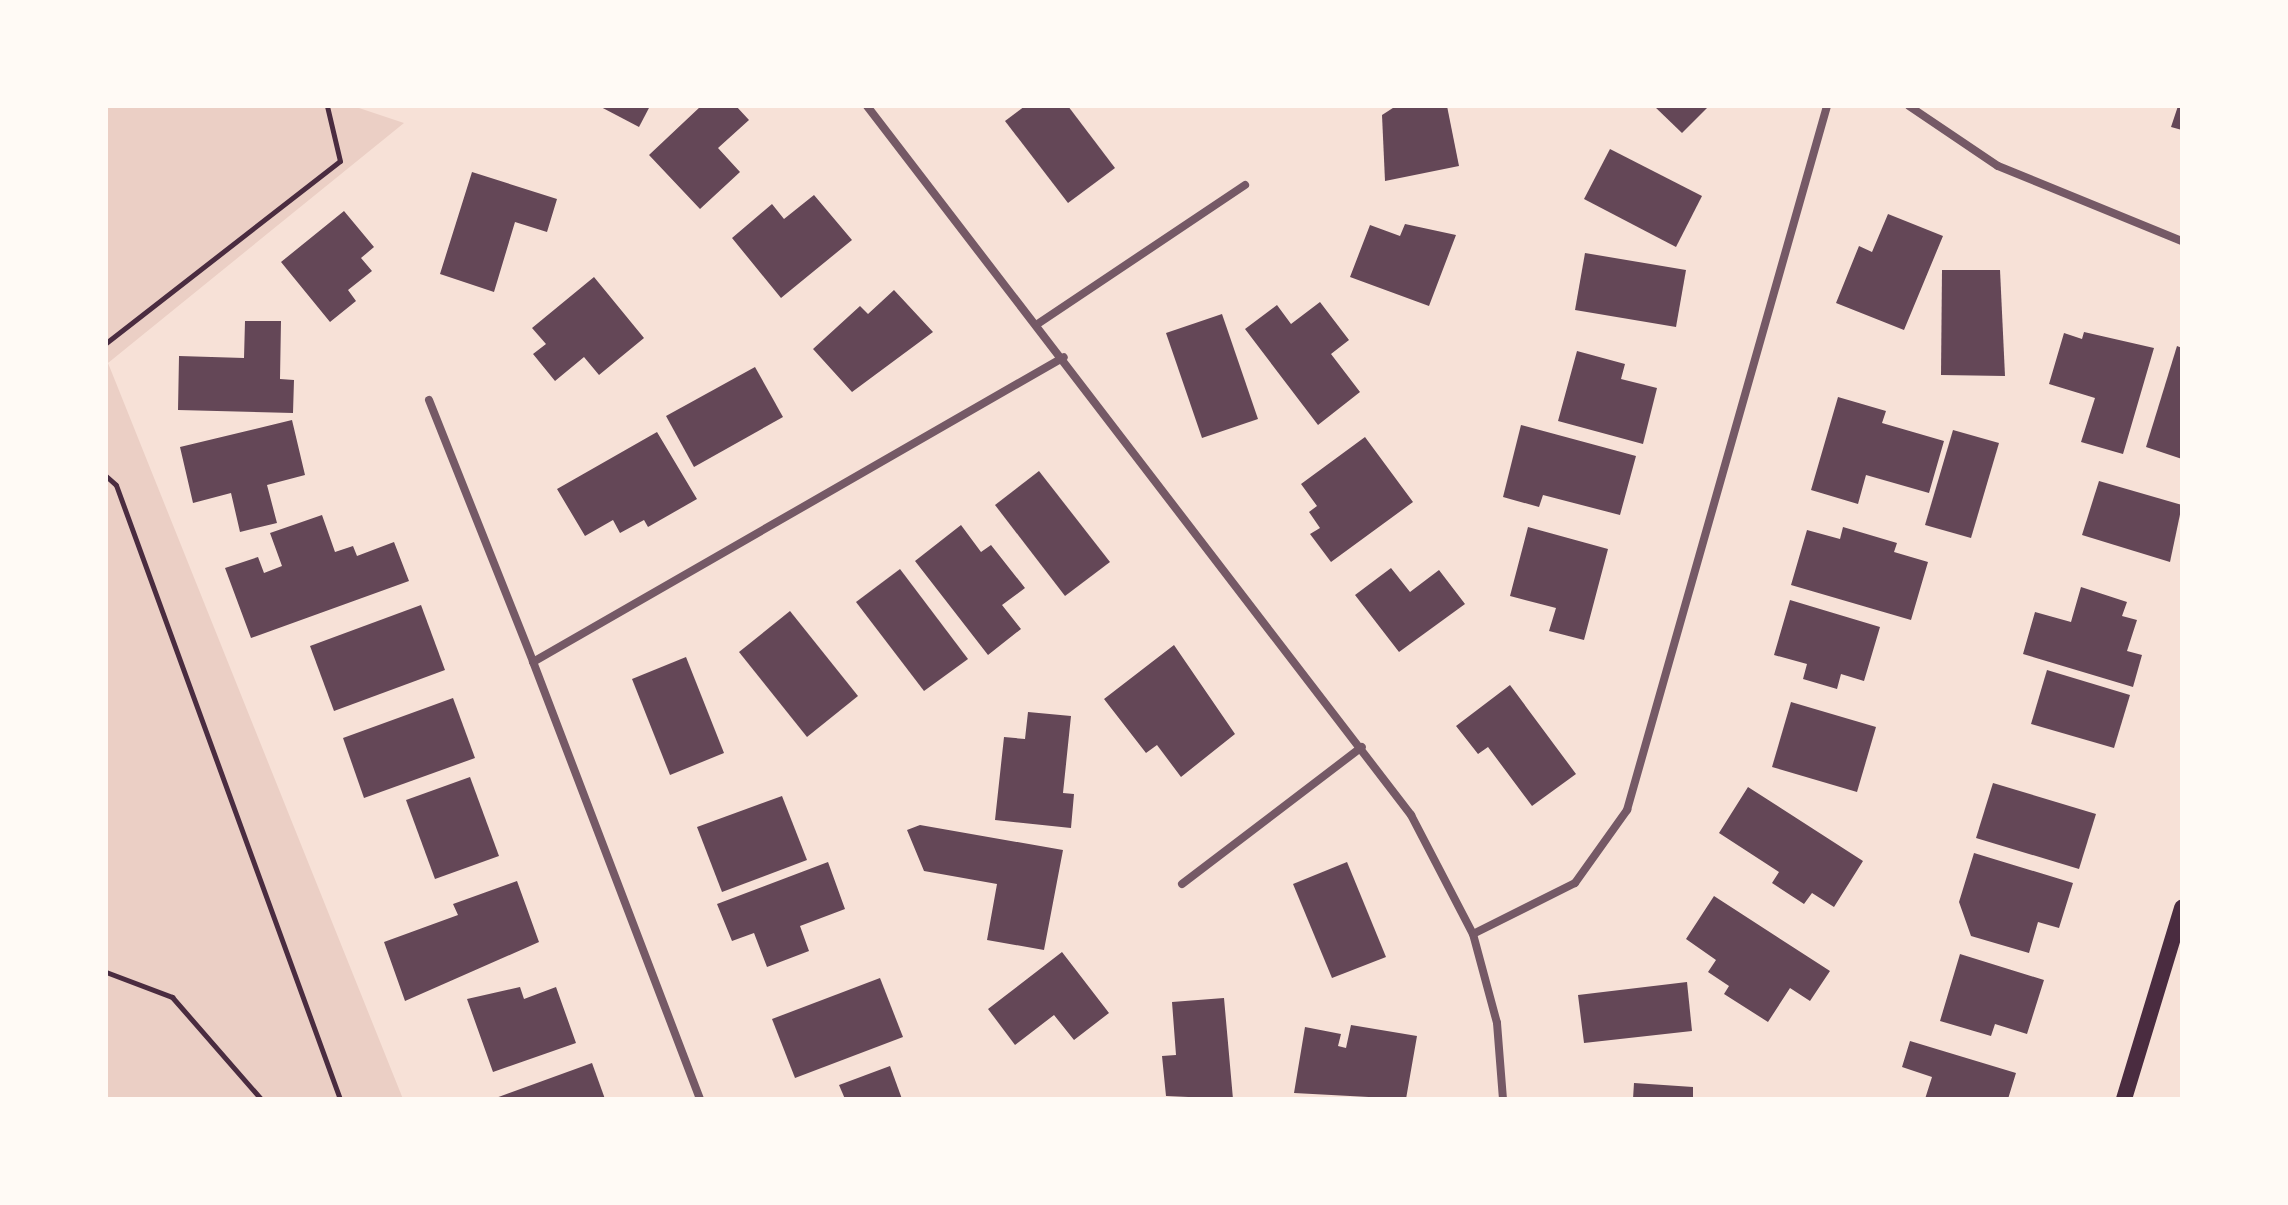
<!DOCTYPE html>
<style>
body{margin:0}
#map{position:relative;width:2288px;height:1205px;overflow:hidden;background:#f7e1d7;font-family:"Asap Condensed",sans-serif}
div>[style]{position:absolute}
.green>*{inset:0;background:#ebcfc5}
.building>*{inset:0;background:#644757}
.path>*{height:5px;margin:-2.5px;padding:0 2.5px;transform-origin:2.5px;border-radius:2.5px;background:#4a2c40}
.minor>*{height:8px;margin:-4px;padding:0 4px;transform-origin:4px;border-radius:4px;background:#755966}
.secondary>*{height:16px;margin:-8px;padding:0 8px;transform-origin:8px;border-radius:8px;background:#4a2c40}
span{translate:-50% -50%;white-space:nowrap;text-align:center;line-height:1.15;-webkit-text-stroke:7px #fffaf5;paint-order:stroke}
.frame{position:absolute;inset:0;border:108px solid #fffaf5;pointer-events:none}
</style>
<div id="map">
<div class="green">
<i style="clip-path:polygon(106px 106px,353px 106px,404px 123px,108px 363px,403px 1099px,106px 1099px)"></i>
</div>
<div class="building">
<i style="clip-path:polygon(599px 106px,650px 106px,639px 127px)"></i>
<i style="clip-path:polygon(701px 106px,736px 106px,749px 120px,718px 148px,740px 172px,700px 209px,649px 155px)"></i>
<i style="clip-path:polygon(1025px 106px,1068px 106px,1115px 168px,1068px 203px,1005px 121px)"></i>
<i style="clip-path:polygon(1396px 106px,1447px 106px,1459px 166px,1385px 181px,1382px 115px)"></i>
<i style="clip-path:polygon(1654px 106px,1709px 106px,1682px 133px)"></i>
<i style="clip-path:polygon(2178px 106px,2182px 106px,2182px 130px,2171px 127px)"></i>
<i style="clip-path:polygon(1610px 149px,1702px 196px,1676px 247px,1584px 199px)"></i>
<i style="clip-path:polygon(472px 172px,557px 199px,547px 232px,515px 222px,494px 292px,440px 274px)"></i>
<i style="clip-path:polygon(814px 195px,852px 240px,781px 298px,732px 238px,772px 204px,784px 219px)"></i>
<i style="clip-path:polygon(344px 211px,374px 247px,361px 258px,372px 271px,348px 290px,356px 301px,330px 322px,281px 262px)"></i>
<i style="clip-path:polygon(1888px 214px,1943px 236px,1904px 330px,1836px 303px,1859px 246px,1872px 252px)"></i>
<i style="clip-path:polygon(1405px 224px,1456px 235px,1429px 306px,1350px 277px,1370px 225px,1400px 236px)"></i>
<i style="clip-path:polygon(1585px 253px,1686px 270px,1676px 327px,1575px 310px)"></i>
<i style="clip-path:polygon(1942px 270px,2000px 270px,2005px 376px,1941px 375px)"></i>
<i style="clip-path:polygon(594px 277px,644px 338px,599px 375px,584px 357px,555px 381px,533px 354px,546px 344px,532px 328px)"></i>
<i style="clip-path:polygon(894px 290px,933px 332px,852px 392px,813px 349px,860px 306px,868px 314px)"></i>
<i style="clip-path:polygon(1320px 302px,1349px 340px,1331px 354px,1360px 392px,1318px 425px,1245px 329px,1277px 305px,1291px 324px)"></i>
<i style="clip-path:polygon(1222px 314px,1258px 419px,1202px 438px,1166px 333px)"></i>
<i style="clip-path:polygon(245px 321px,281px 321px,280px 379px,294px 380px,293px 413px,178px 410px,179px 356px,244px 358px)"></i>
<i style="clip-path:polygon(2084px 332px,2154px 348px,2123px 454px,2081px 442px,2095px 398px,2049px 384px,2064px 333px,2082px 339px)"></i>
<i style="clip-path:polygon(2177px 346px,2182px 348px,2182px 459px,2146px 447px)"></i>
<i style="clip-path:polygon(1577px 351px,1625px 364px,1621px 379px,1657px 388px,1643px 444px,1558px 421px)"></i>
<i style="clip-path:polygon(755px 367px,783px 417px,694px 467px,666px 416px)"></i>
<i style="clip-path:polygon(1838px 397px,1886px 411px,1882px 423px,1944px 441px,1929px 493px,1866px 475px,1858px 504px,1811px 490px)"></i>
<i style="clip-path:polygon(292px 420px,305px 475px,267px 485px,277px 523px,240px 532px,231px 493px,193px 503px,180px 447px)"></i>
<i style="clip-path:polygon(1521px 425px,1636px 456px,1620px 515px,1543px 495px,1539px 507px,1503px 497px)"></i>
<i style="clip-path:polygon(1953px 430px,1999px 443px,1971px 538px,1925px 525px)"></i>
<i style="clip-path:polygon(657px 432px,697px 499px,648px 527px,644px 520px,620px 533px,613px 520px,585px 536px,557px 489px)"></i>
<i style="clip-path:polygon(1365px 437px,1413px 502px,1331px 562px,1310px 534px,1320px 528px,1309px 512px,1317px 506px,1301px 484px)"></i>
<i style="clip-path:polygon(1039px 471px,1110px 562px,1065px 596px,995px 505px)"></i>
<i style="clip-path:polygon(2099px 481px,2182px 505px,2170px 562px,2082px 535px)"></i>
<i style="clip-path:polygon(322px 515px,335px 552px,353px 546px,357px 556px,394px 542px,409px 581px,251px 638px,225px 568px,258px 557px,264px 573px,282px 566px,270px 533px)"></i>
<i style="clip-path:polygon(961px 525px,981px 552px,991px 545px,1025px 588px,1002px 605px,1021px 629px,988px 655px,915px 561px)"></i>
<i style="clip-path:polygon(1528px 527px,1608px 549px,1584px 640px,1549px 631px,1556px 608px,1510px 596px)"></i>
<i style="clip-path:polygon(1843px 527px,1897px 543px,1894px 552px,1928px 562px,1911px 620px,1791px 585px,1807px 530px,1840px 539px)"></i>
<i style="clip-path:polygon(1391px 568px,1410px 592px,1439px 570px,1465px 604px,1399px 652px,1355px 595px)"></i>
<i style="clip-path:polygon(900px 569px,968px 659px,924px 691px,856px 602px)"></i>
<i style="clip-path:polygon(2081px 587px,2127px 602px,2122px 616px,2137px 620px,2127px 651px,2142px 655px,2133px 687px,2023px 654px,2035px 612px,2071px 622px)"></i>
<i style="clip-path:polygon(1790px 600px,1880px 627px,1864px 681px,1841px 674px,1837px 689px,1803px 679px,1807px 664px,1774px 655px)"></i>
<i style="clip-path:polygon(421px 605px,445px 670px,334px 711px,310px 646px)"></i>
<i style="clip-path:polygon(790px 611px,858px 696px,807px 737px,739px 652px)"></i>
<i style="clip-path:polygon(1174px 645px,1235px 734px,1181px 777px,1157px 745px,1146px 753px,1104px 699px)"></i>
<i style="clip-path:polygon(686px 657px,724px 753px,670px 775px,632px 679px)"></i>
<i style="clip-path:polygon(2047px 670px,2130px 695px,2114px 748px,2031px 724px)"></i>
<i style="clip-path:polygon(1510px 685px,1576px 774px,1532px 806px,1488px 747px,1478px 754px,1456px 726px)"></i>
<i style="clip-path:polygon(453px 698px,475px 758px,364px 798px,343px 738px)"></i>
<i style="clip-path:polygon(1791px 702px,1876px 727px,1857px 792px,1772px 767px)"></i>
<i style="clip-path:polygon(1028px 712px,1071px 716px,1063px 793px,1074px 794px,1071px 828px,995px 820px,1004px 737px,1025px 739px)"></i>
<i style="clip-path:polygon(470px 777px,499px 856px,435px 879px,406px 800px)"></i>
<i style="clip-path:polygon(1993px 783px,2096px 814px,2079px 869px,1976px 838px)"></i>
<i style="clip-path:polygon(1748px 787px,1863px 861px,1834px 907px,1812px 893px,1804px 904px,1772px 883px,1779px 872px,1719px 833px)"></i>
<i style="clip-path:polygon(782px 796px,807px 860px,722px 892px,697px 827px)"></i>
<i style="clip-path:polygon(920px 825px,1063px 850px,1044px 950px,987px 940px,997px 884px,924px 871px,907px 830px)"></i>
<i style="clip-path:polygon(1974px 853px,2073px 883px,2059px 928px,2038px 922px,2029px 953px,1971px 936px,1959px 902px)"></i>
<i style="clip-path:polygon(828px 862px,845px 909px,800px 926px,809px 951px,767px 967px,754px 933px,732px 941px,717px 904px)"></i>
<i style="clip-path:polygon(1347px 862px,1386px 957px,1332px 978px,1293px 884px)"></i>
<i style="clip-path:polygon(517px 881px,539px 942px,405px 1001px,384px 942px,458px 915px,453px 904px)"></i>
<i style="clip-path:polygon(1714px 896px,1830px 971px,1810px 1001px,1790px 988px,1768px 1022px,1724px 994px,1729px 986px,1708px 972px,1716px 960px,1686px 939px)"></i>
<i style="clip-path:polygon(1062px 952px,1109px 1013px,1074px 1040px,1054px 1015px,1015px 1045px,988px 1009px)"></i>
<i style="clip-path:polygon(1960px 954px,2044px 980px,2027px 1034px,1995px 1024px,1991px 1036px,1940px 1021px)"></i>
<i style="clip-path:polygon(880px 978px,903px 1037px,795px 1078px,772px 1019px)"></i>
<i style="clip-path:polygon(1687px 982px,1692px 1031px,1584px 1043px,1578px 995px)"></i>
<i style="clip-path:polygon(520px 987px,524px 999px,556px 987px,576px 1043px,493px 1072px,467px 999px)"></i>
<i style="clip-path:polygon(1224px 998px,1233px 1099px,1166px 1096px,1162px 1056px,1176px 1055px,1172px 1002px)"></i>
<i style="clip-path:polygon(1351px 1025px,1417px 1036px,1406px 1099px,1294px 1093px,1305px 1027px,1341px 1034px,1338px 1046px,1346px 1048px)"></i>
<i style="clip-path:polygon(1910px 1041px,2016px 1073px,2008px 1099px,1925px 1099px,1932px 1077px,1902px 1067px)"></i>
<i style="clip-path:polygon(592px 1063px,605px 1099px,493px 1099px)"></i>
<i style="clip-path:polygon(890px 1066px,902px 1099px,845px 1099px,839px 1085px)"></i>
<i style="clip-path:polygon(1634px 1083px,1693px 1087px,1693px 1099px,1633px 1099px)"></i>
</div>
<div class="path">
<i style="left:106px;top:343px;width:296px;rotate:-37.9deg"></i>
<i style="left:340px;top:161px;width:57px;rotate:-103.3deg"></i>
<i style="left:106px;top:476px;width:13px;rotate:42deg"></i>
<i style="left:116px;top:485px;width:654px;rotate:69.96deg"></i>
<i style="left:106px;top:972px;width:71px;rotate:20.7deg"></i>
<i style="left:172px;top:997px;width:135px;rotate:48.9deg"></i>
</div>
<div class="minor">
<i style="left:867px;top:106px;width:894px;rotate:52.5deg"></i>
<i style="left:1411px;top:815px;width:134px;rotate:62.5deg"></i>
<i style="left:1473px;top:934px;width:92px;rotate:74.9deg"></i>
<i style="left:1497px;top:1023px;width:76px;rotate:85.5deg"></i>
<i style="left:1909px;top:106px;width:107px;rotate:34deg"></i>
<i style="left:1998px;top:166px;width:199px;rotate:22.2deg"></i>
<i style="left:1039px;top:323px;width:248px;rotate:-33.8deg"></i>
<i style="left:429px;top:400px;width:282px;rotate:68.3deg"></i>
<i style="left:1182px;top:884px;width:226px;rotate:-37.3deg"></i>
<i style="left:1473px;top:934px;width:114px;rotate:-26.6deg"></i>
<i style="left:1575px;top:883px;width:90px;rotate:-54.5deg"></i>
<i style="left:1627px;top:810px;width:732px;rotate:-74.14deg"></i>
<i style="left:700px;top:1099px;width:468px;rotate:-110.9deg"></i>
<i style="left:533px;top:662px;width:612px;rotate:-29.87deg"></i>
</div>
<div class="secondary">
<i style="left:2124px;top:1099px;width:200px;rotate:-73.1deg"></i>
</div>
<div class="frame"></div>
</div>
